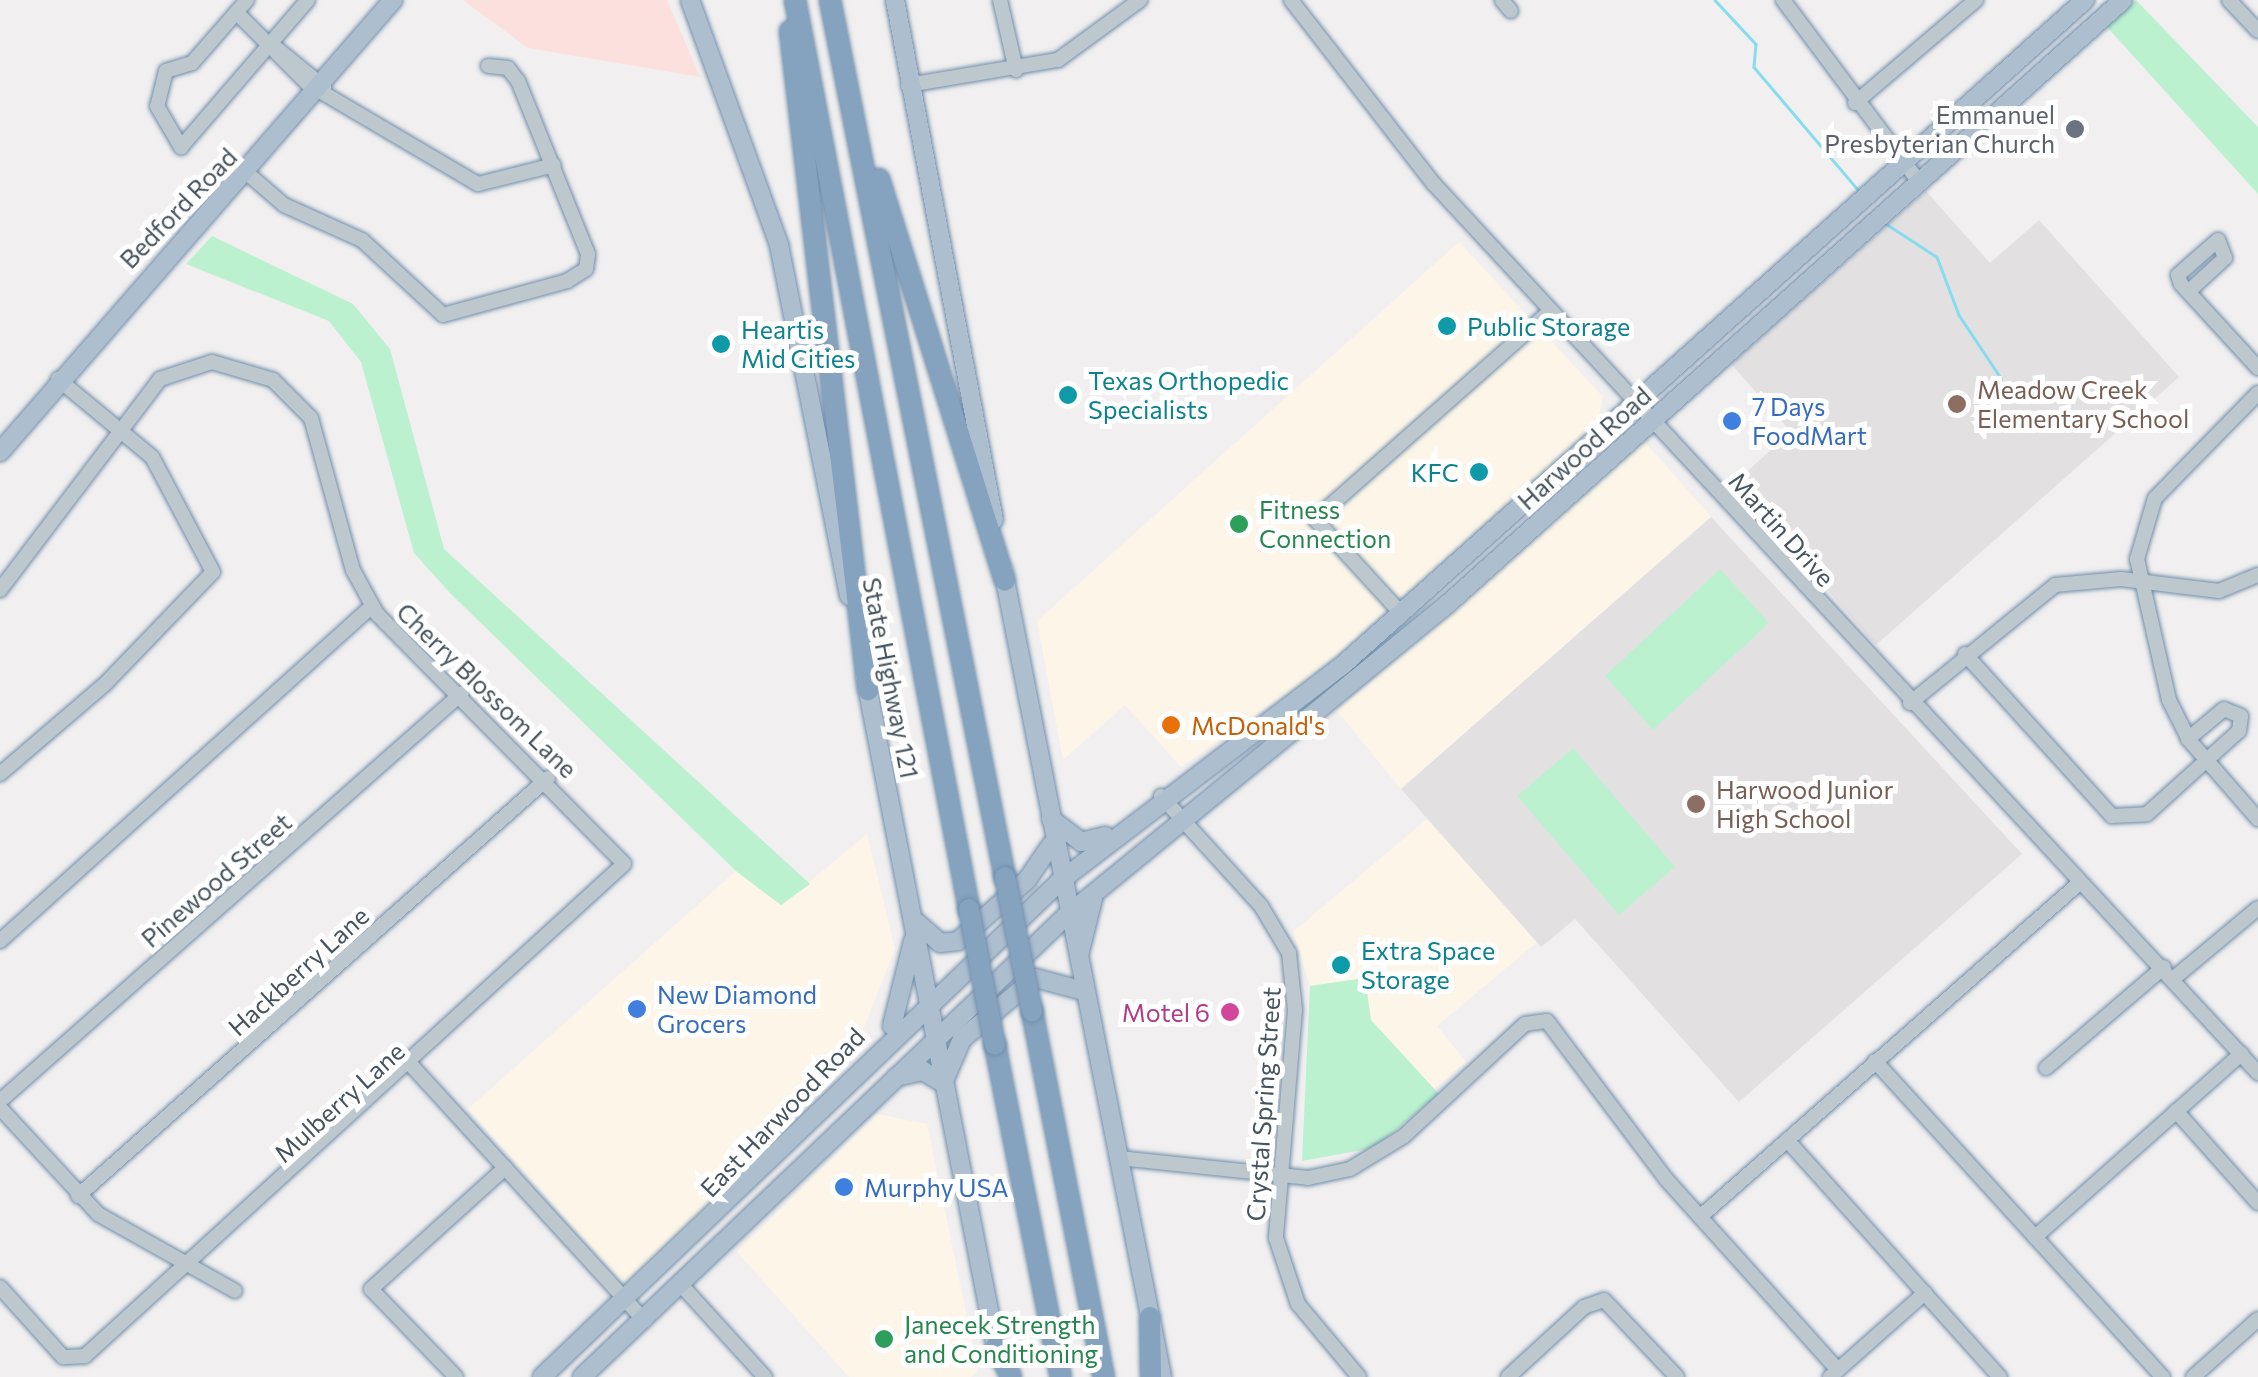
<!DOCTYPE html>
<style>
body{margin:0}
#map{position:relative;width:2258px;height:1377px;overflow:hidden;background:#f1efef;font-family:Commissioner,sans-serif}
div>[style]{position:absolute}
.commercial>*{inset:0;background:#fdf6e8}
.education>*{inset:0;background:#e3e0e1}
.medical>*{inset:0;background:#fce0de}
.green>*{inset:0;background:#bcf1cf}
.stream>*{height:2.5px;margin:-1.25px;padding:0 1.25px;transform-origin:1.25px;border-radius:1.25px;background:#87dcef}
.roads{filter:drop-shadow(0 0 2px #708eab) drop-shadow(0 0 2px #708eab)}
.minor>*{height:14px;margin:-7px;padding:0 7px;transform-origin:7px;border-radius:7px;background:#bcc7ce}
.major>*{height:18px;margin:-9px;padding:0 9px;transform-origin:9px;border-radius:9px;background:#adbfcf}
.highway>*{height:20px;margin:-10px;padding:0 10px;transform-origin:10px;border-radius:10px;background:#85a3bf}
.bridges{filter:drop-shadow(0 0 2px #708eab) drop-shadow(0 0 2px #708eab)}
.highway-bridge>*{height:20px;margin:-10px;padding:0 10px;transform-origin:10px;border-radius:10px;background:#85a3bf}
.dots>*{width:28px;height:28px;translate:-50% -50%;box-sizing:border-box;border:5px solid #fff;border-radius:50%}
span{translate:-50% -50%;white-space:nowrap;text-align:center;line-height:1.15;-webkit-text-stroke:10px #fff;paint-order:stroke}
.worship-label{font-size:25px;color:#5b616d}
.right{translate:-100% -50%;text-align:right}
.street-label{font-size:25px;color:#46535d}
.culture-label{font-size:25px;color:#0d838f}
.left{translate:0 -50%;text-align:left}
.education-label{font-size:25px;color:#785e54}
.shop-label{font-size:25px;color:#366cbe}
.leisure-label{font-size:25px;color:#27864d}
.food-label{font-size:25px;color:#c56008}
.hotel-label{font-size:25px;color:#b23c85}
</style>
<div id="map">
<div class="commercial">
<i style="clip-path:polygon(1459px 242px,1603px 397px,1597px 425px,1312px 676px,1181px 767px,1125px 705px,1063px 760px,1037px 621px)"></i>
<i style="clip-path:polygon(1644px 441px,1711px 517px,1401px 789px,1337px 711px)"></i>
<i style="clip-path:polygon(1427px 819px,1537px 942px,1437px 1026px,1466px 1062px,1434px 1089px,1371px 1020px,1365px 978px,1310px 986px,1293px 932px)"></i>
<i style="clip-path:polygon(867px 834px,895px 949px,859px 1040px,716px 1205px,627px 1287px,468px 1109px,736px 871px,781px 905px)"></i>
<i style="clip-path:polygon(877px 1114px,927px 1124px,978px 1371px,971px 1377px,849px 1377px,737px 1252px)"></i>
</div>
<div class="education">
<i style="clip-path:polygon(1926px 191px,1990px 263px,2039px 220px,2179px 377px,1876px 645px,1733px 484px,1791px 432px,1731px 364px)"></i>
<i style="clip-path:polygon(1711px 517px,2022px 854px,1739px 1102px,1575px 919px,1541px 947px,1401px 789px)"></i>
</div>
<div class="medical">
<i style="clip-path:polygon(463px 0,667px 0,700px 77px,528px 48px)"></i>
</div>
<div class="green">
<i style="clip-path:polygon(2136px 0,2258px 127px,2258px 194px,2107px 27px)"></i>
<i style="clip-path:polygon(212px 236px,353px 304px,390px 349px,444px 549px,810px 884px,781px 905px,736px 871px,450px 593px,414px 553px,361px 362px,329px 321px,186px 264px)"></i>
<i style="clip-path:polygon(1720px 569px,1769px 623px,1653px 730px,1605px 676px)"></i>
<i style="clip-path:polygon(1573px 748px,1675px 867px,1619px 915px,1517px 796px)"></i>
<i style="clip-path:polygon(1365px 978px,1371px 1020px,1439px 1094px,1374px 1148px,1302px 1161px,1310px 986px)"></i>
</div>
<div class="stream">
<i style="left:1715px;top:0;width:60px;rotate:47deg"></i>
<i style="left:1756px;top:44px;width:23px;rotate:95deg"></i>
<i style="left:1754px;top:67px;width:162px;rotate:49.7deg"></i>
<i style="left:1885px;top:223px;width:62px;rotate:33.2deg"></i>
<i style="left:1937px;top:257px;width:62px;rotate:69.2deg"></i>
<i style="left:1959px;top:315px;width:76px;rotate:56.3deg"></i>
</div>
<div class="roads">
<div class="minor">
<i style="left:247px;top:0;width:84px;rotate:131.1deg"></i>
<i style="left:192px;top:63px;width:27px;rotate:163deg"></i>
<i style="left:166px;top:71px;width:36px;rotate:104deg"></i>
<i style="left:157px;top:106px;width:48px;rotate:59.7deg"></i>
<i style="left:181px;top:147px;width:194px;rotate:-49.2deg"></i>
<i style="left:1000px;top:0;width:72px;rotate:77.1deg"></i>
<i style="left:1291px;top:0;width:232px;rotate:52.2deg"></i>
<i style="left:1433px;top:183px;width:1214px;rotate:47.17deg"></i>
<i style="left:1502px;top:0;width:14px;rotate:51deg"></i>
<i style="left:1783px;top:0;width:227px;rotate:53.2deg"></i>
<i style="left:2229px;top:0;width:42px;rotate:46.9deg"></i>
<i style="left:237px;top:13px;width:100px;rotate:45deg"></i>
<i style="left:308px;top:84px;width:197px;rotate:30.5deg"></i>
<i style="left:478px;top:184px;width:78px;rotate:-14deg"></i>
<i style="left:270px;top:43px;width:70px;rotate:39.2deg"></i>
<i style="left:908px;top:85px;width:152px;rotate:-9.5deg"></i>
<i style="left:1058px;top:60px;width:102px;rotate:-36.2deg"></i>
<i style="left:1855px;top:103px;width:159px;rotate:-40.4deg"></i>
<i style="left:247px;top:173px;width:49px;rotate:40.9deg"></i>
<i style="left:284px;top:205px;width:85px;rotate:24.2deg"></i>
<i style="left:362px;top:240px;width:110px;rotate:42.8deg"></i>
<i style="left:443px;top:315px;width:129px;rotate:-15.3deg"></i>
<i style="left:567px;top:281px;width:22px;rotate:-32deg"></i>
<i style="left:586px;top:269px;width:15px;rotate:-82deg"></i>
<i style="left:588px;top:254px;width:187px;rotate:-112deg"></i>
<i style="left:518px;top:81px;width:16px;rotate:-128deg"></i>
<i style="left:508px;top:68px;width:20px;rotate:-174deg"></i>
<i style="left:2189px;top:291px;width:49px;rotate:-42.5deg"></i>
<i style="left:2225px;top:258px;width:19px;rotate:-111deg"></i>
<i style="left:2218px;top:240px;width:53px;rotate:138.8deg"></i>
<i style="left:2178px;top:275px;width:9px;rotate:72deg"></i>
<i style="left:2181px;top:284px;width:114px;rotate:47.5deg"></i>
<i style="left:2258px;top:393px;width:147px;rotate:134.4deg"></i>
<i style="left:2155px;top:498px;width:64px;rotate:106.4deg"></i>
<i style="left:2137px;top:559px;width:145px;rotate:77.2deg"></i>
<i style="left:2169px;top:700px;width:45px;rotate:63.4deg"></i>
<i style="left:2189px;top:740px;width:105px;rotate:48.9deg"></i>
<i style="left:0;top:590px;width:265px;rotate:-52.8deg"></i>
<i style="left:160px;top:379px;width:55px;rotate:-18.1deg"></i>
<i style="left:212px;top:362px;width:64px;rotate:16.4deg"></i>
<i style="left:273px;top:380px;width:54px;rotate:45deg"></i>
<i style="left:311px;top:418px;width:158px;rotate:74.6deg"></i>
<i style="left:353px;top:570px;width:50px;rotate:61.4deg"></i>
<i style="left:377px;top:614px;width:351px;rotate:45.3deg"></i>
<i style="left:624px;top:864px;width:730px;rotate:137.61deg"></i>
<i style="left:85px;top:1356px;width:22px;rotate:177deg"></i>
<i style="left:63px;top:1357px;width:94px;rotate:-132deg"></i>
<i style="left:1401px;top:613px;width:127px;rotate:-132.5deg"></i>
<i style="left:1315px;top:519px;width:315px;rotate:-41.5deg"></i>
<i style="left:1965px;top:654px;width:219px;rotate:47.8deg"></i>
<i style="left:2112px;top:816px;width:35px;rotate:-3deg"></i>
<i style="left:2147px;top:814px;width:124px;rotate:-42.1deg"></i>
<i style="left:2239px;top:731px;width:15px;rotate:-82deg"></i>
<i style="left:2241px;top:716px;width:18px;rotate:-158deg"></i>
<i style="left:2224px;top:709px;width:47px;rotate:140.2deg"></i>
<i style="left:1910px;top:703px;width:187px;rotate:-39.1deg"></i>
<i style="left:2055px;top:585px;width:66px;rotate:-5.2deg"></i>
<i style="left:2121px;top:579px;width:99px;rotate:7deg"></i>
<i style="left:2219px;top:591px;width:42px;rotate:-22.3deg"></i>
<i style="left:0;top:774px;width:140px;rotate:-40.6deg"></i>
<i style="left:106px;top:683px;width:154px;rotate:-46.1deg"></i>
<i style="left:213px;top:572px;width:130px;rotate:-117.9deg"></i>
<i style="left:152px;top:457px;width:122px;rotate:-140.3deg"></i>
<i style="left:1161px;top:796px;width:149px;rotate:47.7deg"></i>
<i style="left:1261px;top:906px;width:55px;rotate:59.2deg"></i>
<i style="left:1289px;top:953px;width:57px;rotate:84deg"></i>
<i style="left:1295px;top:1010px;width:229px;rotate:94.8deg"></i>
<i style="left:1276px;top:1238px;width:70px;rotate:71.6deg"></i>
<i style="left:1298px;top:1304px;width:95px;rotate:50.1deg"></i>
<i style="left:0;top:941px;width:501px;rotate:-42deg"></i>
<i style="left:2174px;top:978px;width:109px;rotate:-39.8deg"></i>
<i style="left:1875px;top:1061px;width:428px;rotate:47.7deg"></i>
<i style="left:412px;top:1066px;width:345px;rotate:47.6deg"></i>
<i style="left:2046px;top:1068px;width:155px;rotate:-40.6deg"></i>
<i style="left:0;top:1101px;width:616px;rotate:-41.45deg"></i>
<i style="left:0;top:1108px;width:144px;rotate:47.2deg"></i>
<i style="left:98px;top:1214px;width:157px;rotate:29.3deg"></i>
<i style="left:2176px;top:1111px;width:123px;rotate:48.3deg"></i>
<i style="left:1787px;top:1140px;width:319px;rotate:48.1deg"></i>
<i style="left:1119px;top:1158px;width:190px;rotate:6deg"></i>
<i style="left:1308px;top:1178px;width:43px;rotate:-12.1deg"></i>
<i style="left:1350px;top:1169px;width:63px;rotate:-31.4deg"></i>
<i style="left:1404px;top:1136px;width:165px;rotate:-42.8deg"></i>
<i style="left:1525px;top:1024px;width:22px;rotate:-8deg"></i>
<i style="left:1547px;top:1021px;width:198px;rotate:53deg"></i>
<i style="left:1666px;top:1179px;width:257px;rotate:48deg"></i>
<i style="left:78px;top:1196px;width:629px;rotate:-41.65deg"></i>
<i style="left:1700px;top:1217px;width:501px;rotate:-41.36deg"></i>
<i style="left:2035px;top:1237px;width:276px;rotate:-41.6deg"></i>
<i style="left:683px;top:1287px;width:122px;rotate:47.7deg"></i>
<i style="left:456px;top:1377px;width:122px;rotate:-134deg"></i>
<i style="left:371px;top:1289px;width:181px;rotate:-42.1deg"></i>
<i style="left:1508px;top:1377px;width:103px;rotate:-42.6deg"></i>
<i style="left:1584px;top:1307px;width:21px;rotate:-19deg"></i>
<i style="left:1604px;top:1300px;width:106px;rotate:46.5deg"></i>
<i style="left:1830px;top:1377px;width:127px;rotate:-41.5deg"></i>
<i style="left:2193px;top:1377px;width:87px;rotate:-41.7deg"></i>
</div>
<div class="major">
<i style="left:690px;top:0;width:261px;rotate:70deg"></i>
<i style="left:779px;top:245px;width:358px;rotate:78.7deg"></i>
<i style="left:895px;top:0;width:529px;rotate:79.22deg"></i>
<i style="left:0;top:452px;width:599px;rotate:-48.99deg"></i>
<i style="left:1003px;top:570px;width:823px;rotate:78.85deg"></i>
<i style="left:865px;top:676px;width:694px;rotate:78.95deg"></i>
<i style="left:1051px;top:819px;width:38px;rotate:37deg"></i>
<i style="left:1081px;top:842px;width:25px;rotate:-14deg"></i>
<i style="left:915px;top:921px;width:33px;rotate:41deg"></i>
<i style="left:940px;top:943px;width:18px;rotate:-6deg"></i>
<i style="left:958px;top:941px;width:92px;rotate:-41.5deg"></i>
<i style="left:1027px;top:880px;width:42px;rotate:-55.6deg"></i>
<i style="left:1079px;top:955px;width:58px;rotate:-76deg"></i>
<i style="left:892px;top:1026px;width:88px;rotate:-76.1deg"></i>
<i style="left:896px;top:1077px;width:28px;rotate:-13deg"></i>
<i style="left:923px;top:1071px;width:23px;rotate:31deg"></i>
<i style="left:943px;top:1083px;width:48px;rotate:-66.6deg"></i>
<i style="left:962px;top:1039px;width:95px;rotate:-39.9deg"></i>
<i style="left:1035px;top:978px;width:47px;rotate:14.9deg"></i>
<i style="left:542px;top:1377px;width:716px;rotate:-43.75deg"></i>
<i style="left:1059px;top:882px;width:359px;rotate:-37.4deg"></i>
<i style="left:1344px;top:664px;width:995px;rotate:-41.86deg"></i>
<i style="left:582px;top:1377px;width:667px;rotate:-43.6deg"></i>
<i style="left:1065px;top:917px;width:488px;rotate:-39.3deg"></i>
<i style="left:1443px;top:608px;width:912px;rotate:-41.8deg"></i>
</div>
<div class="highway">
<i style="left:795px;top:0;width:926px;rotate:79.16deg"></i>
<i style="left:830px;top:0;width:894px;rotate:78.72deg"></i>
<i style="left:790px;top:31px;width:664px;rotate:83.25deg"></i>
<i style="left:879px;top:179px;width:421px;rotate:72.6deg"></i>
<i style="left:1032px;top:1011px;width:373px;rotate:78.9deg"></i>
<i style="left:995px;top:1045px;width:338px;rotate:78.8deg"></i>
<i style="left:1150px;top:1317px;width:60px;rotate:89deg"></i>
<i style="left:996px;top:1346px;width:34px;rotate:64deg"></i>
</div>
</div>
<div class="bridges">
<div class="highway-bridge">
<i style="left:1005px;top:877px;width:137px;rotate:78.6deg"></i>
<i style="left:969px;top:909px;width:138px;rotate:79.2deg"></i>
</div>
</div>
<div class="dots">
<i style="left:2075px;top:129px;background:#6b7280"></i>
<i style="left:1447px;top:326px;background:#0f9aa8"></i>
<i style="left:721px;top:344px;background:#0f9aa8"></i>
<i style="left:1068px;top:395px;background:#0f9aa8"></i>
<i style="left:1957px;top:404px;background:#8d6e63"></i>
<i style="left:1732px;top:421px;background:#3f7fe0"></i>
<i style="left:1479px;top:472px;background:#0f9aa8"></i>
<i style="left:1239px;top:524px;background:#2e9e5b"></i>
<i style="left:1171px;top:725px;background:#e8710a"></i>
<i style="left:1696px;top:804px;background:#8d6e63"></i>
<i style="left:1341px;top:965px;background:#0f9aa8"></i>
<i style="left:637px;top:1009px;background:#3f7fe0"></i>
<i style="left:1230px;top:1012px;background:#d1479c"></i>
<i style="left:844px;top:1187px;background:#3f7fe0"></i>
<i style="left:884px;top:1339px;background:#2e9e5b"></i>
</div>
<div class="worship-label">
<span class="right" style="left:2055px;top:129px">Emmanuel<br>Presbyterian Church</span>
</div>
<div class="street-label">
<span style="left:178px;top:208px;rotate:-46deg">Bedford Road</span>
<span style="left:1584px;top:448px;rotate:-42deg">Harwood Road</span>
<span style="left:1782px;top:529px;rotate:48deg">Martin Drive</span>
<span style="left:891px;top:678px;rotate:79deg">State Highway 121</span>
<span style="left:487px;top:690px;rotate:44deg">Cherry Blossom Lane</span>
<span style="left:216px;top:880px;rotate:-41deg">Pinewood Street</span>
<span style="left:298px;top:971px;rotate:-42deg">Hackberry Lane</span>
<span style="left:339px;top:1102px;rotate:-42deg">Mulberry Lane</span>
<span style="left:1263px;top:1104px;rotate:-86deg">Crystal Spring Street</span>
<span style="left:782px;top:1112px;rotate:-46deg">East Harwood Road</span>
</div>
<div class="culture-label">
<span class="left" style="left:1467px;top:326px">Public Storage</span>
<span class="left" style="left:741px;top:344px">Heartis<br>Mid Cities</span>
<span class="left" style="left:1088px;top:395px">Texas Orthopedic<br>Specialists</span>
<span class="right" style="left:1459px;top:472px">KFC</span>
<span class="left" style="left:1361px;top:965px">Extra Space<br>Storage</span>
</div>
<div class="education-label">
<span class="left" style="left:1977px;top:404px">Meadow Creek<br>Elementary School</span>
<span class="left" style="left:1716px;top:804px">Harwood Junior<br>High School</span>
</div>
<div class="shop-label">
<span class="left" style="left:1752px;top:421px">7 Days<br>FoodMart</span>
<span class="left" style="left:657px;top:1009px">New Diamond<br>Grocers</span>
<span class="left" style="left:864px;top:1187px">Murphy USA</span>
</div>
<div class="leisure-label">
<span class="left" style="left:1259px;top:524px">Fitness<br>Connection</span>
<span class="left" style="left:904px;top:1339px">Janecek Strength<br>and Conditioning</span>
</div>
<div class="food-label">
<span class="left" style="left:1191px;top:725px">McDonald's</span>
</div>
<div class="hotel-label">
<span class="right" style="left:1210px;top:1012px">Motel 6</span>
</div>
</div>
